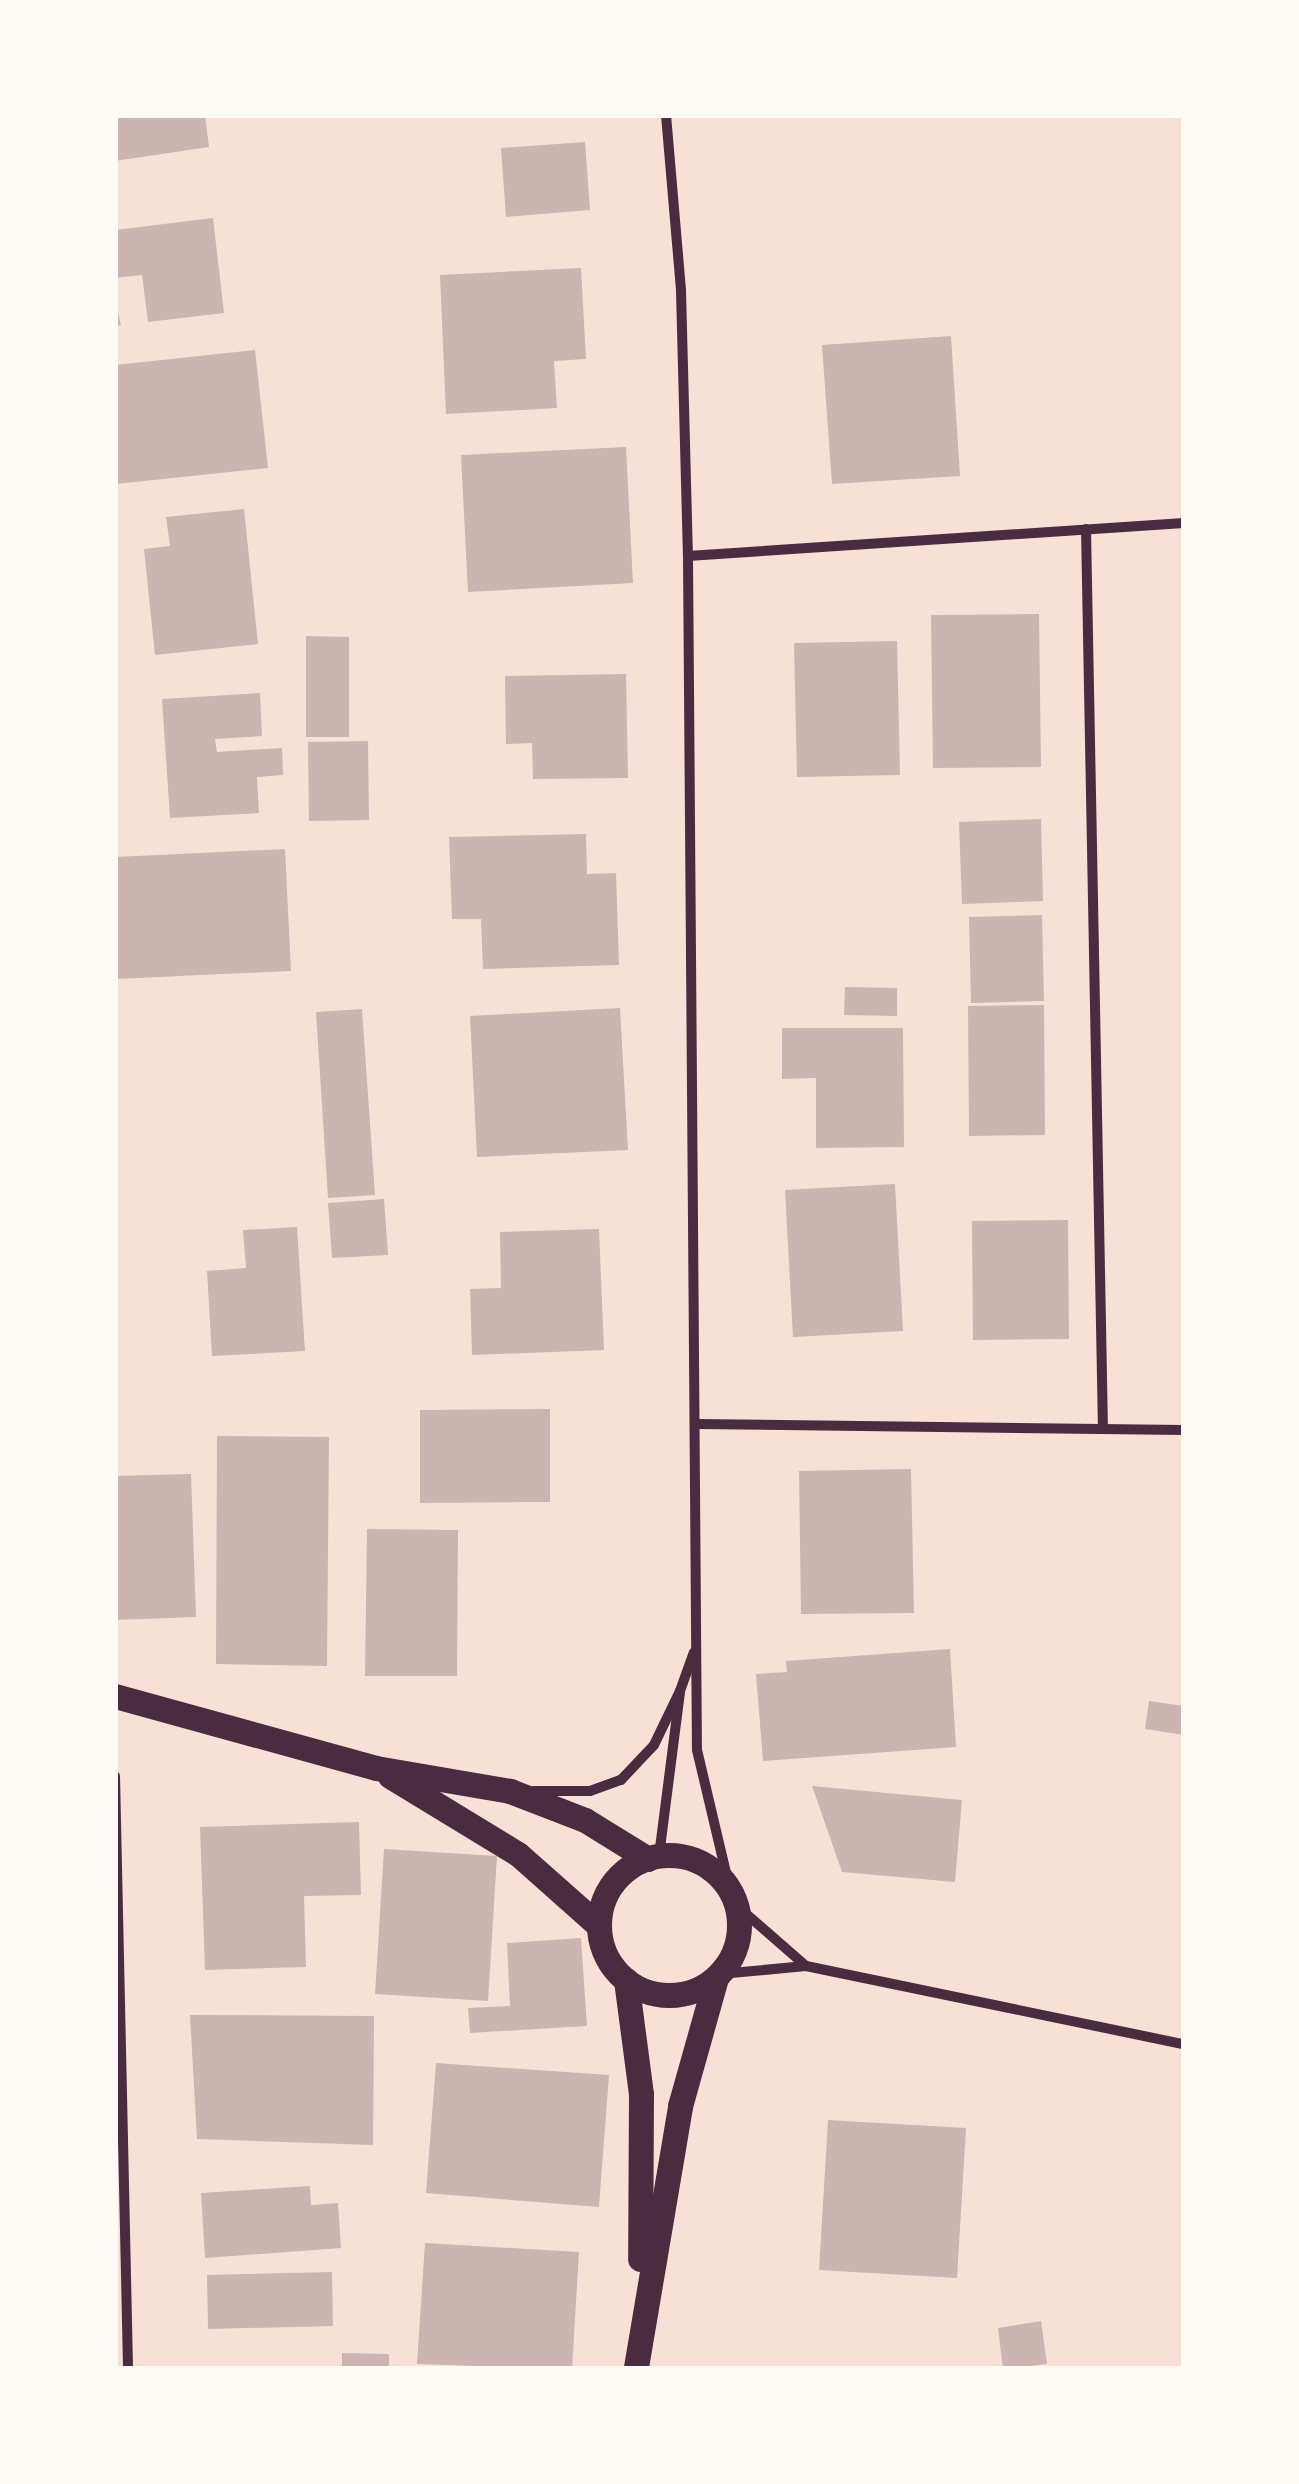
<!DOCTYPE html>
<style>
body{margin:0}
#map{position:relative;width:1299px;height:2484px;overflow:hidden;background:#f7e1d7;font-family:"DM Sans",sans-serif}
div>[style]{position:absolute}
.building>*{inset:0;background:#ccb4b1}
.minor>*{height:10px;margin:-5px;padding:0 5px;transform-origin:5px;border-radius:5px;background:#4a2c40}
.primary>*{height:25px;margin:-12.5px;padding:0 12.5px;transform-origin:12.5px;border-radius:12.5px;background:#4a2c40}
.primary>.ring{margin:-12.5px;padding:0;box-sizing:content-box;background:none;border:25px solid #4a2c40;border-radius:50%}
span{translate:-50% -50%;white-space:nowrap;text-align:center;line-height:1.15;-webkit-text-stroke:8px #fffaf5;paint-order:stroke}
.frame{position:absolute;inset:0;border:118px solid #fffaf5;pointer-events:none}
</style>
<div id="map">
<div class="building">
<i style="clip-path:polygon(115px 115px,205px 115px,209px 147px,115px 161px)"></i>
<i style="clip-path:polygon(585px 142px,590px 210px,506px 217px,501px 148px)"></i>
<i style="clip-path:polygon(213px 218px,224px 313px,148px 322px,142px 275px,115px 278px,115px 230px)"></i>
<i style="clip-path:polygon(581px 268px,586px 359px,554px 361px,557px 408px,446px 414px,440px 275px)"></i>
<i style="clip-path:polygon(115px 300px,121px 325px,115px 326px)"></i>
<i style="clip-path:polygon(951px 336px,960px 476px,832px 484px,822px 345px)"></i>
<i style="clip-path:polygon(255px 350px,268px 468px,115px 484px,115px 365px)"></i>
<i style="clip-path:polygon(626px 447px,633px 583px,468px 592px,461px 455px)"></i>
<i style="clip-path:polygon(244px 509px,258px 644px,155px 655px,144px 549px,170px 546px,166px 517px)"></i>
<i style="clip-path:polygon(1039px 614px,1041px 767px,933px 768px,931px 615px)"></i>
<i style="clip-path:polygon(306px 636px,349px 637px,349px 737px,306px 737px)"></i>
<i style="clip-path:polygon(897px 641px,900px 775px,797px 777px,794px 643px)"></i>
<i style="clip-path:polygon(626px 674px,628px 778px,533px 779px,532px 743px,506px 744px,505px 676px)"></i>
<i style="clip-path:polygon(260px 693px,262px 736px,215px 739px,217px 752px,282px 748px,283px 775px,257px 777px,259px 813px,170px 818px,162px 699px)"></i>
<i style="clip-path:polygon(368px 741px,369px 820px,309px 821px,308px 742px)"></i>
<i style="clip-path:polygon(1041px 819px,1043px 901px,962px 904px,959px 822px)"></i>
<i style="clip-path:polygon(586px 834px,587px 874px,616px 873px,619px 965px,483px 969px,481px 919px,452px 919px,449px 837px)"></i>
<i style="clip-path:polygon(285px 849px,291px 971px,115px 979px,115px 857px)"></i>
<i style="clip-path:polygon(1042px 915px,1044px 1001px,971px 1003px,969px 917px)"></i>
<i style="clip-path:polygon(845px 987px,897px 988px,897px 1016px,844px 1015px)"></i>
<i style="clip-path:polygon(1044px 1005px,1045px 1135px,969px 1136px,968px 1006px)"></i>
<i style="clip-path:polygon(620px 1008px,628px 1150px,477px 1157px,470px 1016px)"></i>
<i style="clip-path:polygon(362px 1009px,375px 1195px,328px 1198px,316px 1012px)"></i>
<i style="clip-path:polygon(782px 1028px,903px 1028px,904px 1147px,816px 1148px,816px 1078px,782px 1079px)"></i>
<i style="clip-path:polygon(895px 1184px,903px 1331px,793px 1337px,785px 1190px)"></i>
<i style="clip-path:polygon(384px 1199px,388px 1255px,332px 1258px,328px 1203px)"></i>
<i style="clip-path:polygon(1068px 1220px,1069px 1339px,973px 1340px,972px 1221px)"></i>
<i style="clip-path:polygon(297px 1227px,305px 1351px,212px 1356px,207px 1271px,246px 1268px,243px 1230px)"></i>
<i style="clip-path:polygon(599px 1229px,604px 1350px,472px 1355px,470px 1289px,501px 1288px,500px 1232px)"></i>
<i style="clip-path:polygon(550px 1409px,550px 1502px,420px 1503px,420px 1410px)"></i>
<i style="clip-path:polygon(217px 1436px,329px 1437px,327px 1666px,216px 1664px)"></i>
<i style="clip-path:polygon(911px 1469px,914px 1613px,801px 1614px,799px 1471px)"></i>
<i style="clip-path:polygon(191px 1474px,196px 1617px,115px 1620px,115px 1476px)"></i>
<i style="clip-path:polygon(367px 1529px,458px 1530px,457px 1676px,365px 1676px)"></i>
<i style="clip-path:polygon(950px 1649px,956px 1747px,763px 1761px,756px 1674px,787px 1672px,786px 1661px)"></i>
<i style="clip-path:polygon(1149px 1701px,1184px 1706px,1184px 1735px,1145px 1729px)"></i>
<i style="clip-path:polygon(812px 1786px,962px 1800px,955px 1882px,842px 1872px)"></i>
<i style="clip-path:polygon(359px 1822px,361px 1895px,304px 1896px,306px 1967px,205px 1970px,200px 1827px)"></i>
<i style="clip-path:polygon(384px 1849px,497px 1856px,488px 2001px,375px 1994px)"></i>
<i style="clip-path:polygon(581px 1938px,587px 2026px,470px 2033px,468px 2008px,510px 2006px,507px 1943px)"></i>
<i style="clip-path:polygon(190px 2015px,374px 2016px,373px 2145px,197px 2139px)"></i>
<i style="clip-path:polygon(436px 2063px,609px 2075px,599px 2207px,426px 2193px)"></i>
<i style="clip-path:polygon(828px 2120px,966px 2128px,957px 2278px,819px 2270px)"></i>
<i style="clip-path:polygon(310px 2186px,311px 2205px,338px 2203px,341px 2248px,205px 2258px,201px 2193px)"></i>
<i style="clip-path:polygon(425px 2243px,579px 2252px,572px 2369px,417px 2364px)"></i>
<i style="clip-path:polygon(332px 2272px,333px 2326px,208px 2329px,207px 2275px)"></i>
<i style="clip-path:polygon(1041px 2321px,1047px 2364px,1003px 2369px,998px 2328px)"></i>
<i style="clip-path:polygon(342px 2353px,389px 2354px,389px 2369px,342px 2369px)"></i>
</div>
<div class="minor">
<i style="left:666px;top:115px;width:177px;rotate:85.1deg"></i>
<i style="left:681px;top:291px;width:265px;rotate:88.5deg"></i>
<i style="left:688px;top:556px;width:1194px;rotate:89.57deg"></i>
<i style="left:697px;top:1750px;width:144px;rotate:76.7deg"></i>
<i style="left:1086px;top:529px;width:900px;rotate:88.92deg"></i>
<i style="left:688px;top:556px;width:497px;rotate:-3.8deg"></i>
<i style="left:697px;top:1424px;width:487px;rotate:0.7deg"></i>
<i style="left:115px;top:1776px;width:593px;rotate:88.74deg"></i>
<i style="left:534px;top:1791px;width:56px"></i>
<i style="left:590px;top:1791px;width:33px;rotate:-20deg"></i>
<i style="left:621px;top:1780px;width:48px;rotate:-46.7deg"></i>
<i style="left:654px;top:1745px;width:60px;rotate:-64.3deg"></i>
<i style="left:659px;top:1856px;width:166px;rotate:-82.7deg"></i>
<i style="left:680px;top:1691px;width:41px;rotate:-70.3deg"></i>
<i style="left:737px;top:1906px;width:91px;rotate:41deg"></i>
<i style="left:720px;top:1974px;width:86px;rotate:-5.3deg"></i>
<i style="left:806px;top:1966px;width:386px;rotate:11.7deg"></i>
</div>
<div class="primary">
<i style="left:115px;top:1696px;width:271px;rotate:15.4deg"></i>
<i style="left:376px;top:1768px;width:136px;rotate:9.7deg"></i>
<i style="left:510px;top:1791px;width:80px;rotate:21.1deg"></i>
<i style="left:585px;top:1820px;width:74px;rotate:31.8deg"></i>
<i style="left:390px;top:1776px;width:150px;rotate:31.4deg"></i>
<i style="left:518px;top:1854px;width:108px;rotate:41.6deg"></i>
<i class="ring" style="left:599px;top:1855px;width:115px;height:115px"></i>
<i style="left:626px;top:1980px;width:115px;rotate:82.5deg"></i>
<i style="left:641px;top:2094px;width:165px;rotate:90.3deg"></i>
<i style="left:636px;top:2367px;width:265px;rotate:-80.4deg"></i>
<i style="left:680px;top:2106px;width:133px;rotate:-74.3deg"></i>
</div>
<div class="frame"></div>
</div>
